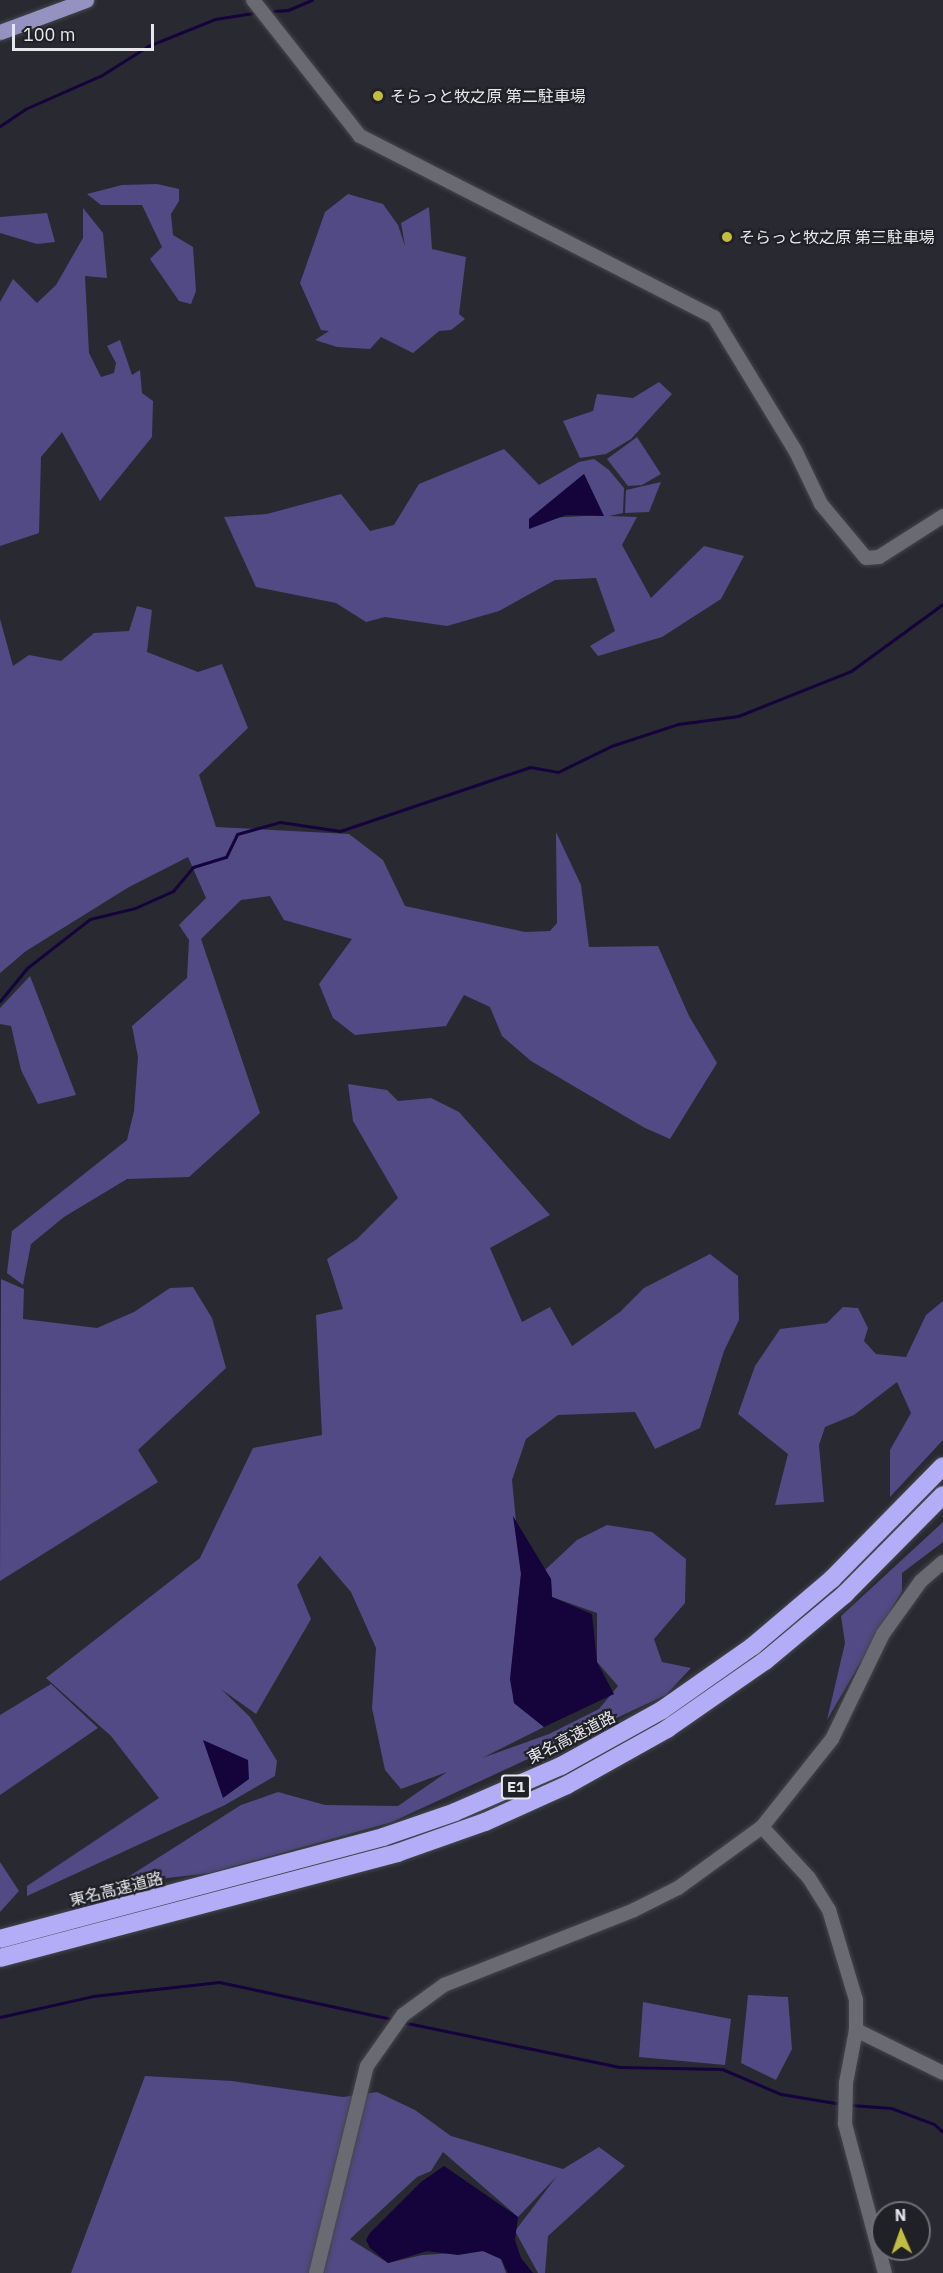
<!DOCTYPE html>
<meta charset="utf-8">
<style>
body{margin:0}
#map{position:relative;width:943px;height:2273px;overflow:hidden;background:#292931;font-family:"IBM Plex Sans","Noto Sans JP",sans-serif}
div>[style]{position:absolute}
.green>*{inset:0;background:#514a85}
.water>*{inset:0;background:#15033c}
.stream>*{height:3px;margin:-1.5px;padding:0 1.5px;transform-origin:1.5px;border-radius:1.5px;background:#15033c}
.roads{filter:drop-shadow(0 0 2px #45454b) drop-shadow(0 0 2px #45454b)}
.secondary>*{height:14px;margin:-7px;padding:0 7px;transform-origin:7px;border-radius:7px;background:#6a6a73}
.primary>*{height:15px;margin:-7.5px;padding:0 7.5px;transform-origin:7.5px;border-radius:7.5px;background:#9592c2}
.highway>*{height:18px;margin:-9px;padding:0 9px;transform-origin:9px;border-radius:9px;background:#b2adf6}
.dots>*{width:16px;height:16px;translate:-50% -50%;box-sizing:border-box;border:3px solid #202027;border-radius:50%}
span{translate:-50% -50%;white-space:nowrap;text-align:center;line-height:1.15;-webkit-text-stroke:4.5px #202027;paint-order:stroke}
.shield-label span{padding:2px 4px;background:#202027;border:2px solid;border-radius:4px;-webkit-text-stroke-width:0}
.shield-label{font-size:15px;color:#e6e6eb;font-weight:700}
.poi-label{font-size:16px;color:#e6e6eb}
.left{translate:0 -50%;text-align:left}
.street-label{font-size:16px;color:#e6e6eb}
.north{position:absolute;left:871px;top:2201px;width:60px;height:60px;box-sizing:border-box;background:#202027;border:2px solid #6f6f75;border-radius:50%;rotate:358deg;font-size:16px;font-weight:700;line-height:24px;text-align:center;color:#e6e6eb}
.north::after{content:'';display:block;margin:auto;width:21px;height:27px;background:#c2bd3f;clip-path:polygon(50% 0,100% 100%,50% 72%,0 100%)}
.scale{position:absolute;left:12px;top:24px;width:142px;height:27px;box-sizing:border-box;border:3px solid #e6e6eb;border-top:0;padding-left:8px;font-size:18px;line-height:21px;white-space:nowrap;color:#e6e6eb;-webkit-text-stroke:4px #202027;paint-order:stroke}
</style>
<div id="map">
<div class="green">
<i style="clip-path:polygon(157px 184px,179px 189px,179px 201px,171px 214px,173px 235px,193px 247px,196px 291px,191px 304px,179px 301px,150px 259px,162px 247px,142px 205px,101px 205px,87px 194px,122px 185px)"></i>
<i style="clip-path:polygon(348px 194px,383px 204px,398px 225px,405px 246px,401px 223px,429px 207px,432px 249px,466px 257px,459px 314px,465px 319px,451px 330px,439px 331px,413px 353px,381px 337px,370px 349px,337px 347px,315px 340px,329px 331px,321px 330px,300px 283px,325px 212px)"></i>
<i style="clip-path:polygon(83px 208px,103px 233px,107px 278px,85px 276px,89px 353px,101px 377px,114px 373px,116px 363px,107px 346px,120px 340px,132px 375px,140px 370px,142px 393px,153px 401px,152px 437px,100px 501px,62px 432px,41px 457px,39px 533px,0 546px,0 302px,13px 279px,37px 303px,56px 285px,83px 238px)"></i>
<i style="clip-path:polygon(47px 213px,55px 242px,37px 244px,0 233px,0 217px)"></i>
<i style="clip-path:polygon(659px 382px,672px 394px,631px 439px,606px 454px,580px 458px,563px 421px,593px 411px,597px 394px,633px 398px)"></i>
<i style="clip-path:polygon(637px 437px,661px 474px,642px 485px,628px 486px,607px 459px)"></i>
<i style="clip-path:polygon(evenodd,504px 449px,539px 485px,579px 462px,594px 459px,609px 470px,624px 488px,623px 513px,609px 516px,637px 517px,622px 545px,651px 598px,704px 546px,744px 556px,721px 599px,662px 637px,598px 656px,590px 646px,615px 631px,596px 578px,555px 580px,499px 611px,447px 626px,385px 617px,366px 622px,336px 603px,256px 587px,224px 517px,267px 514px,341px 494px,370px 531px,394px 525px,419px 484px,504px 449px,584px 474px,603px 515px,529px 519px,584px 474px)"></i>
<i style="clip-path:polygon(661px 482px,649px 512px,625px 513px,626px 490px)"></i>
<i style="clip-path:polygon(137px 606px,152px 610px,147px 652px,198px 672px,222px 664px,248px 728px,199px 775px,216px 827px,349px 834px,383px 860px,405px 906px,525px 932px,550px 931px,557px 923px,556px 832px,581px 885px,589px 947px,658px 946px,689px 1016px,717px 1063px,670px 1139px,645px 1128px,531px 1061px,502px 1036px,490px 1007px,464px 995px,446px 1026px,355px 1035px,333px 1018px,319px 984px,352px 939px,284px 920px,270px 896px,241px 900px,201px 939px,260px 1113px,189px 1177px,127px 1179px,64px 1217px,31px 1244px,23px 1285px,7px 1273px,12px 1231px,127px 1140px,134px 1111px,138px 1057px,132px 1026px,187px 978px,189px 940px,179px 925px,206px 898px,188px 857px,129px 887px,26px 951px,0 973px,0 619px,13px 666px,29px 655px,61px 661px,94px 633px,129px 631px)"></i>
<i style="clip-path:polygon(30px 976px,76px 1095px,38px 1104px,21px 1070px,11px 1026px,0 1024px,0 1008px)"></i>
<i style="clip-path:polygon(348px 1084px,387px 1090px,398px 1101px,431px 1098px,459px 1112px,550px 1215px,490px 1248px,522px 1322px,550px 1307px,572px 1346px,620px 1312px,644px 1288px,710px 1254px,738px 1276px,739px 1320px,724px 1351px,700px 1428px,655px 1449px,635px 1412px,558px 1415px,526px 1439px,512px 1480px,521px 1574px,511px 1673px,514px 1703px,544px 1727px,482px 1758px,549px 1734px,599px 1709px,618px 1686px,597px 1662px,597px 1613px,552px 1597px,551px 1579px,545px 1570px,577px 1540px,607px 1525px,652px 1532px,686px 1559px,685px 1603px,654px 1639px,662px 1662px,691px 1668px,666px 1695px,392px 1822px,210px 1873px,117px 1884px,241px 1805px,278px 1792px,325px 1805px,398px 1806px,447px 1772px,401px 1789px,385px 1770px,372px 1708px,376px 1648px,351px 1592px,320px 1556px,297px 1585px,311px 1619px,256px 1714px,221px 1689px,250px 1717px,277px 1761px,275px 1776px,225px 1805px,27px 1896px,27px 1886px,159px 1798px,111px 1736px,46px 1678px,200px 1558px,253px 1448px,322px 1435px,316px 1315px,343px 1309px,327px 1259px,357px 1239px,398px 1198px,353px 1121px)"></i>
<i style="clip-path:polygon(1px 1279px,24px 1289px,23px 1319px,97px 1328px,134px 1312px,170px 1288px,193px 1287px,212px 1318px,226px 1368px,138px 1450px,158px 1482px,0 1581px)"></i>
<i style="clip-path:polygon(943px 1301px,943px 1440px,890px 1497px,890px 1450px,911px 1413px,897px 1382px,854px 1415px,825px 1427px,819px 1445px,824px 1502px,775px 1505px,788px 1454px,738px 1414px,755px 1366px,780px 1329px,827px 1323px,843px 1307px,858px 1308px,868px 1328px,864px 1341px,876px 1354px,906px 1357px,926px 1315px)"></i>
<i style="clip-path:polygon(943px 1522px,943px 1542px,902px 1573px,902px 1591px,827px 1720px,845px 1643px,841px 1616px)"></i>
<i style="clip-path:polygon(51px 1684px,98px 1728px,0 1795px,0 1715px)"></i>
<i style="clip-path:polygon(0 1862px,19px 1891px,0 1912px)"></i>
<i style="clip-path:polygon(748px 1995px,788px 1997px,792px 2049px,776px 2080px,741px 2063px)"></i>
<i style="clip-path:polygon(643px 2002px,731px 2019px,725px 2065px,639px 2057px)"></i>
<i style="clip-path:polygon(145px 2076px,232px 2081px,343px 2097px,377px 2092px,415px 2110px,451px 2136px,563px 2169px,599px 2147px,625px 2166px,548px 2236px,545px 2273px,538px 2273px,515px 2231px,557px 2176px,518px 2217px,443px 2152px,431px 2171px,417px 2177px,350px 2239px,388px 2263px,422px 2255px,483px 2251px,501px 2259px,506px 2273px,71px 2273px)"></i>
</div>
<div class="water">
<i style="clip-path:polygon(584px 474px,604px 516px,566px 515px,529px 529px,529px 519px)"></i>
<i style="clip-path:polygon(513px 1516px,551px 1579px,552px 1597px,592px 1614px,597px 1662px,614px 1694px,544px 1727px,514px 1703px,510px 1679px,521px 1574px)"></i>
<i style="clip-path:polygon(203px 1740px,248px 1760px,249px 1779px,223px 1798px)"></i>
<i style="clip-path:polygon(444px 2166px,518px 2217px,515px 2240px,521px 2258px,533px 2273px,508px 2273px,501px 2259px,483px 2251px,458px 2255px,427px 2251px,388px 2263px,370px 2248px,366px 2240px,370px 2233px,421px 2182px)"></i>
</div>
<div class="stream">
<i style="left:274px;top:11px;width:14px;rotate:-4deg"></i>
<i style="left:288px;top:10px;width:26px;rotate:-23deg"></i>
<i style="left:0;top:126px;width:30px;rotate:-34deg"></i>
<i style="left:25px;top:109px;width:84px;rotate:-23.8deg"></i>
<i style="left:102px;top:75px;width:54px;rotate:-32.2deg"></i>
<i style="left:148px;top:46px;width:72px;rotate:-21.9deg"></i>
<i style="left:215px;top:19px;width:37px;rotate:-9deg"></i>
<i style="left:0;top:1001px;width:43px;rotate:-50.7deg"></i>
<i style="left:27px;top:968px;width:80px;rotate:-37.9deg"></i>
<i style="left:90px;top:919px;width:46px;rotate:-13.7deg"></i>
<i style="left:135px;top:908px;width:42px;rotate:-24.1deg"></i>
<i style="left:173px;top:891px;width:31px;rotate:-50deg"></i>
<i style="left:193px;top:867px;width:34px;rotate:-17deg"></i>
<i style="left:226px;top:857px;width:25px;rotate:-64deg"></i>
<i style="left:237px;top:834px;width:45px;rotate:-15.6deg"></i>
<i style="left:280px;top:822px;width:61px;rotate:8.5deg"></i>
<i style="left:340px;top:831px;width:200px;rotate:-18.6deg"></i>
<i style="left:530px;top:767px;width:28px;rotate:10deg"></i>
<i style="left:558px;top:772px;width:59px;rotate:-26.1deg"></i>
<i style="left:611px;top:746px;width:71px;rotate:-18.2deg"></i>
<i style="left:678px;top:724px;width:61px;rotate:-7.6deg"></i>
<i style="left:738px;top:716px;width:122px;rotate:-21.7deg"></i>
<i style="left:851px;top:671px;width:114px;rotate:-36.1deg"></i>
<i style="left:0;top:2017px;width:95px;rotate:-12.7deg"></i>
<i style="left:93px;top:1996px;width:127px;rotate:-6.3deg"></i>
<i style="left:219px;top:1982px;width:181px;rotate:12.1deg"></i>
<i style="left:402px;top:2022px;width:222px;rotate:11.7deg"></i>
<i style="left:619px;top:2067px;width:103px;rotate:1.1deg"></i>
<i style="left:722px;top:2069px;width:64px;rotate:23deg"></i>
<i style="left:781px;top:2094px;width:61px;rotate:9.5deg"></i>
<i style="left:851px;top:2105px;width:40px;rotate:4.3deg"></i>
<i style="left:891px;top:2108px;width:46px;rotate:20.4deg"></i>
<i style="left:934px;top:2124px;width:12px;rotate:42deg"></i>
</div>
<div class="roads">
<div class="secondary">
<i style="left:253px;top:0;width:173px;rotate:51.8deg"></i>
<i style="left:360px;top:136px;width:398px;rotate:27.1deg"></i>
<i style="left:714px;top:317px;width:158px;rotate:58.7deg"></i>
<i style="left:796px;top:452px;width:58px;rotate:64.3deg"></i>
<i style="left:821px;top:504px;width:70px;rotate:50.2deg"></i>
<i style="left:866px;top:558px;width:13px;rotate:-4deg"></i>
<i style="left:879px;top:557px;width:76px;rotate:-32.6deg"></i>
<i style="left:762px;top:1827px;width:69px;rotate:47.3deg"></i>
<i style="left:809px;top:1878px;width:38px;rotate:58deg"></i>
<i style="left:829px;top:1910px;width:94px;rotate:73.3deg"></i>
<i style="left:856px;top:2000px;width:30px;rotate:90deg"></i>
<i style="left:856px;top:2030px;width:54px;rotate:100.7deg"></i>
<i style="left:846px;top:2083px;width:41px;rotate:91.4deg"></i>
<i style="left:845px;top:2124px;width:154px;rotate:75deg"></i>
<i style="left:856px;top:2030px;width:97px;rotate:26.3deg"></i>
<i style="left:316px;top:2273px;width:213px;rotate:-76.2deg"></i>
<i style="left:367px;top:2066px;width:62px;rotate:-54.8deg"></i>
<i style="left:403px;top:2015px;width:51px;rotate:-36.2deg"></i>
<i style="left:444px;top:1985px;width:204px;rotate:-21.5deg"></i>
<i style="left:634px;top:1910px;width:49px;rotate:-26.6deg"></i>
<i style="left:678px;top:1888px;width:104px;rotate:-36deg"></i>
<i style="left:762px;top:1827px;width:112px;rotate:-51.5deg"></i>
<i style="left:832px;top:1739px;width:117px;rotate:-64.1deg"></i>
<i style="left:883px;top:1634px;width:65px;rotate:-54.4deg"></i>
<i style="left:921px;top:1581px;width:29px;rotate:-41deg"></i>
</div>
<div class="primary">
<i style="left:0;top:32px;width:92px;rotate:-20.4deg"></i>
</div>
<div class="highway">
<i style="left:0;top:1939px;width:396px;rotate:-14.9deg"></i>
<i style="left:383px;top:1837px;width:76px;rotate:-19.1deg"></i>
<i style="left:455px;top:1812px;width:116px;rotate:-23.5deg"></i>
<i style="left:561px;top:1766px;width:115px;rotate:-29deg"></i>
<i style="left:662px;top:1710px;width:111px;rotate:-35.1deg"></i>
<i style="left:753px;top:1646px;width:104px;rotate:-40.3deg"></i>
<i style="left:832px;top:1579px;width:158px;rotate:-45.5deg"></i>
<i style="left:0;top:1958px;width:411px;rotate:-14.8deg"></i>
<i style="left:397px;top:1853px;width:93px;rotate:-19.4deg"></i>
<i style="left:485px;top:1822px;width:90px;rotate:-24.3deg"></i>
<i style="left:567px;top:1785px;width:115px;rotate:-29.2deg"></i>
<i style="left:667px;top:1729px;width:119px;rotate:-34.8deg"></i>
<i style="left:765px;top:1661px;width:104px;rotate:-39.9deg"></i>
<i style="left:845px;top:1594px;width:139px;rotate:-45.3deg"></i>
</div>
</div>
<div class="dots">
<i style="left:378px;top:96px;background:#c2bd3f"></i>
<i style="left:727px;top:237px;background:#c2bd3f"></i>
</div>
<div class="shield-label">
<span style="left:516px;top:1787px">E1</span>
</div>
<div class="poi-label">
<span class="left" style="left:390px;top:96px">そらっと牧之原 第二駐車場</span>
<span class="left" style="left:739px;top:237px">そらっと牧之原 第三駐車場</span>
</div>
<div class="street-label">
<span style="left:571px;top:1737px;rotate:-27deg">東名高速道路</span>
<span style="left:116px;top:1889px;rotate:-14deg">東名高速道路</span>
</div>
<div class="north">N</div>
<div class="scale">100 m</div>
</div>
